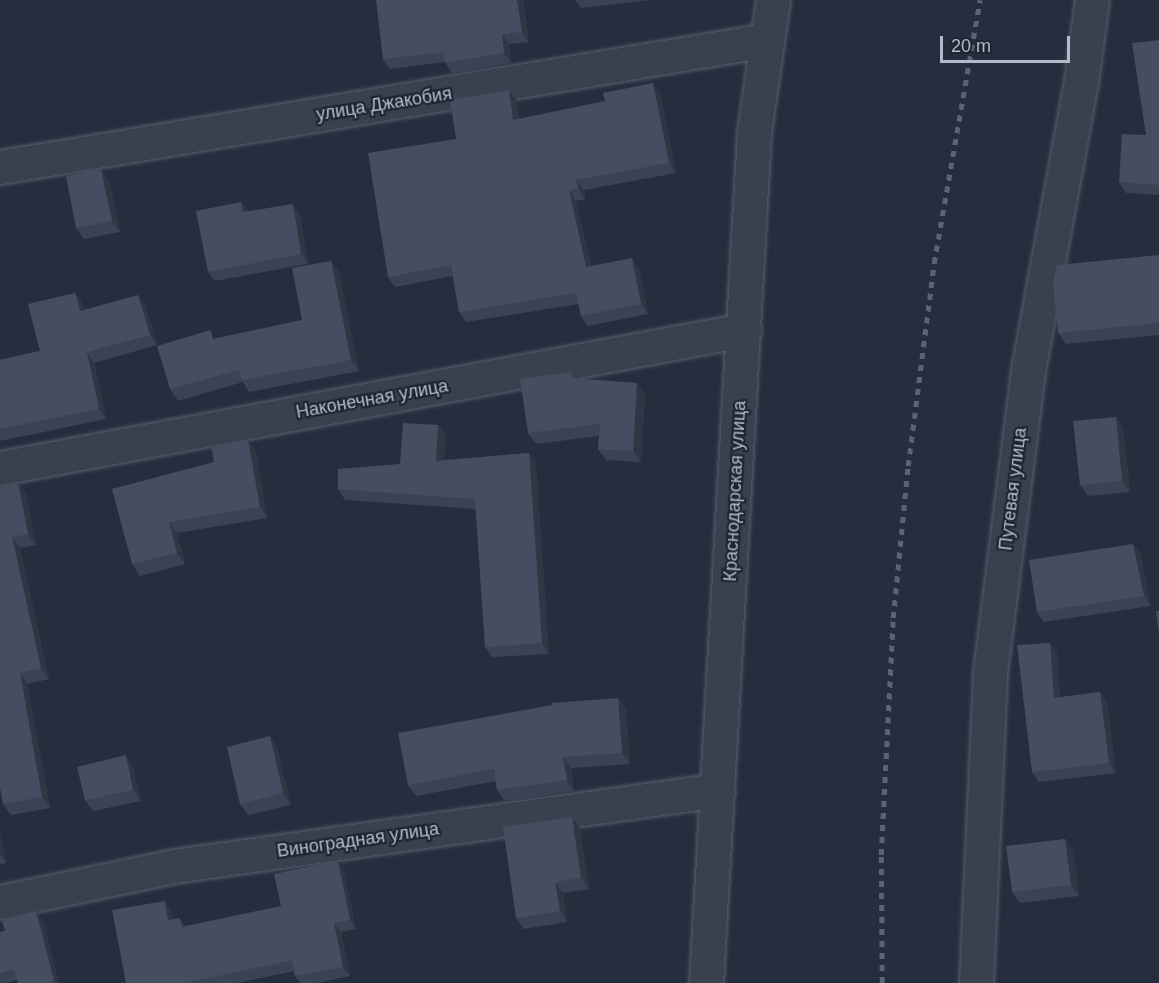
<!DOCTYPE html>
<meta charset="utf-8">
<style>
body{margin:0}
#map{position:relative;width:1159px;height:983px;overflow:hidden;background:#252e3e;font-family:Arial,sans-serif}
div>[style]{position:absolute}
.roads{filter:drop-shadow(0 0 2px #575e6c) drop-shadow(0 0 2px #575e6c)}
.street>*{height:33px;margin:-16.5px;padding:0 16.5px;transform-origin:16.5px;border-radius:16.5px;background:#39404e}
.rail>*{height:4.5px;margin-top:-2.25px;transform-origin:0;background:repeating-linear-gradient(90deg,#5b6475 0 6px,transparent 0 12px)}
.wall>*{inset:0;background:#3a4353}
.shaded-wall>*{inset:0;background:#303743}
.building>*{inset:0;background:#444e60}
span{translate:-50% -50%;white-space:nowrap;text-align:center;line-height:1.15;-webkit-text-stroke:4.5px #1e2533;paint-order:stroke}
.street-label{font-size:18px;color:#b5bbc9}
.scale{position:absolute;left:940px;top:36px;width:130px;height:27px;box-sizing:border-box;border:3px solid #b5bbc9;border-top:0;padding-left:8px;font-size:18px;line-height:21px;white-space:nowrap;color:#b5bbc9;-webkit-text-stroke:4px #1e2533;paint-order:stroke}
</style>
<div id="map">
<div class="roads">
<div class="street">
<i style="left:0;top:167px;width:777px;rotate:-9.4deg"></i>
<i style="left:0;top:468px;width:757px;rotate:-10.51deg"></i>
<i style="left:0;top:902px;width:178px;rotate:-11.7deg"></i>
<i style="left:174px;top:866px;width:549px;rotate:-7.95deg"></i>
<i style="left:706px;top:983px;width:852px;rotate:-86.77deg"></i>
<i style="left:754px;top:132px;width:133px;rotate:-81.8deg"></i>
<i style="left:976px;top:983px;width:311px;rotate:-87.4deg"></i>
<i style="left:990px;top:672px;width:309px;rotate:-82.8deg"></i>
<i style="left:1029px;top:365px;width:288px;rotate:-79.6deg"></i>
<i style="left:1081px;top:82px;width:83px;rotate:-82.4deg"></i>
</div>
</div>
<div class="rail">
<i style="left:882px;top:983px;width:128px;rotate:-90.4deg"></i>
<i style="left:881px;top:855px;width:237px;rotate:-87.1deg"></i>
<i style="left:893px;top:618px;width:153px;rotate:-84.4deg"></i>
<i style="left:908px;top:466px;width:205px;rotate:-82.7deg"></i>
<i style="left:934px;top:263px;width:267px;rotate:-80.1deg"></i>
</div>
<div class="wall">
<i style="clip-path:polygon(523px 0,529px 42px,509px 44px,511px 63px,452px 73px,445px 62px,390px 69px,383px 59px)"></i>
<i style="clip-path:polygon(575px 0,651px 0,581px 8px)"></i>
<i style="clip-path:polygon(1159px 40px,1159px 195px,1126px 193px,1119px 182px,1146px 135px)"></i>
<i style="clip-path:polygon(509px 90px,516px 100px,519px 119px,660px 93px,676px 173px,584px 190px,585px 199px,576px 201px,591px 266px,639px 268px,648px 314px,588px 326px,581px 316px,579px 304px,466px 322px,459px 312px,453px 276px,395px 287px,388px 277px,456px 139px)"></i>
<i style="clip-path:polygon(109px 180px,120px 232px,84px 239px,76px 228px)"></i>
<i style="clip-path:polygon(241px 202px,248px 211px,300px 214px,308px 264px,215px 281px,208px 272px)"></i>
<i style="clip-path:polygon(1159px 255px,1159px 335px,1066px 344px,1058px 333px)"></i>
<i style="clip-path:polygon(331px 261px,339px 272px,359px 371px,249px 392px,243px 382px,178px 401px,170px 389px,217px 338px,302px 320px)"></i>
<i style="clip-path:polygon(75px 293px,82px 303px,84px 310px,145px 305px,157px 345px,94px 363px,106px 419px,0 441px,0 360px,40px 351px)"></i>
<i style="clip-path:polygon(575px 378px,645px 394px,641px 462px,606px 460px,598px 449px,599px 436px,536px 444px,528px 433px)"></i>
<i style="clip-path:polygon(1116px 417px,1123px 428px,1130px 492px,1088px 496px,1080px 485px)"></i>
<i style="clip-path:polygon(438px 425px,446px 435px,444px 460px,529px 453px,536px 464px,549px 654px,492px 657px,485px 647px,476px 509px,345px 500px,338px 489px,400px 464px)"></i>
<i style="clip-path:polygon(248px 440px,256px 451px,267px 518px,177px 533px,185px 564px,140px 576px,132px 564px,214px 462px)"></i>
<i style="clip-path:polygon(18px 483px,26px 494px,36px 545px,20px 548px,49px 679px,27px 684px,50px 808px,11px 815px,3px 804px,0 487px)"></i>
<i style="clip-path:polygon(1133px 544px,1140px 553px,1151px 606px,1044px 622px,1037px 612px)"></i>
<i style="clip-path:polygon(1050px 643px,1057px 653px,1060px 697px,1100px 692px,1107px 702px,1116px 773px,1039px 782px,1032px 772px)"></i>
<i style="clip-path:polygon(618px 698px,626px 709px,630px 764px,571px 768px,574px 791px,505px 801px,497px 790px,496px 781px,416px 796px,408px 785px)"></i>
<i style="clip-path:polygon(270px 736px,277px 748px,291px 805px,248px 815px,240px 804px)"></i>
<i style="clip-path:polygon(133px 767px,141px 801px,93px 811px,85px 800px)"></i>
<i style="clip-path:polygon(580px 828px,589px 889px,563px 893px,567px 922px,524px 929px,516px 918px)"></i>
<i style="clip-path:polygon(0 834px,6px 863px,0 864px)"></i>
<i style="clip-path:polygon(1065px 839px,1073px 850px,1079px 896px,1020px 903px,1012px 892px)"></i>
<i style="clip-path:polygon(344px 871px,356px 929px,341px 932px,350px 976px,317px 983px,300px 983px,295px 976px,294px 971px,237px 983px,126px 983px,171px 910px,173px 919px,186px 926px,281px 906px)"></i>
<i style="clip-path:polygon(43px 921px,59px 983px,18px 983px,17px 980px,5px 983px,0 983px,0 932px)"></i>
</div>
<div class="shaded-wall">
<i style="clip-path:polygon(517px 0,523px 0,529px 42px,522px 32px)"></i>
<i style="clip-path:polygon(502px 34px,509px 44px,511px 63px,504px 53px)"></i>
<i style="clip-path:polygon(653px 83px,660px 93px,676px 173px,669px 163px)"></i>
<i style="clip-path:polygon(509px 90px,516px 100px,520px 130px,513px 120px)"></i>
<i style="clip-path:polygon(101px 169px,109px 180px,120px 232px,112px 221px)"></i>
<i style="clip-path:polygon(576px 180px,584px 190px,585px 199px,578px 188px)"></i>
<i style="clip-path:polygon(569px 190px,576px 201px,593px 277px,586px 267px)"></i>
<i style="clip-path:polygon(241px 202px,248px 212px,243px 212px)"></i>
<i style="clip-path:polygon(293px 204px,300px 214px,308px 264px,301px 254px)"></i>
<i style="clip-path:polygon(632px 258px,639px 268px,648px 314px,641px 304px)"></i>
<i style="clip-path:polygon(331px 261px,339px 272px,359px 371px,351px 360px)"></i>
<i style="clip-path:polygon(75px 293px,82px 303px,87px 322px,80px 311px)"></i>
<i style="clip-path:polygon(138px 295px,145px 305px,157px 345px,150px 335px)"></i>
<i style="clip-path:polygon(87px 352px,94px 363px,106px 419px,99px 409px)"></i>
<i style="clip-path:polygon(637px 383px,645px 394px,641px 462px,633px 451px)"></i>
<i style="clip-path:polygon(1116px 417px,1123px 428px,1130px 492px,1122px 481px)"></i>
<i style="clip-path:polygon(438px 425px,446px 435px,443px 471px,436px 461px)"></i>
<i style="clip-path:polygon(248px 440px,256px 451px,267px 518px,260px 507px)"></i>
<i style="clip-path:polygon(529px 453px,536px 464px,549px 654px,542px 643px)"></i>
<i style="clip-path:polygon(18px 483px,26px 494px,36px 545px,28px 534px)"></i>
<i style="clip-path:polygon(169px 522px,177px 533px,185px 564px,177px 553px)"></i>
<i style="clip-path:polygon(12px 537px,20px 548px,49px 679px,41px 668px)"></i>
<i style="clip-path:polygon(1133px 544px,1140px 553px,1151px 606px,1144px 596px)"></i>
<i style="clip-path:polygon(1050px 643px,1057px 653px,1061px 708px,1054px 698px)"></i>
<i style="clip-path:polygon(20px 673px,27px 684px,50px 808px,42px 797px)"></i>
<i style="clip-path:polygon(1100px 692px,1107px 702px,1116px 773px,1109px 763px)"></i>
<i style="clip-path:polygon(618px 698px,626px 709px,630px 764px,622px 753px)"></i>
<i style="clip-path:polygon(270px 736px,277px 748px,291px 805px,283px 793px)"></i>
<i style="clip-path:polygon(126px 755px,133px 767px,141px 801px,133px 790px)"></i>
<i style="clip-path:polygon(563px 757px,571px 768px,574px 791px,567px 780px)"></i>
<i style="clip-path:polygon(572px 817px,580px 828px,589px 889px,581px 878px)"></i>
<i style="clip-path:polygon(0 834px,6px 863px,0 855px)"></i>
<i style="clip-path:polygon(1065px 839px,1073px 850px,1079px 896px,1071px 885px)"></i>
<i style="clip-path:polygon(338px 861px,344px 871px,356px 929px,350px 920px)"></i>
<i style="clip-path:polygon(555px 882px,563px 893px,567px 922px,560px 911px)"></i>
<i style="clip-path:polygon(165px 901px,171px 910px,175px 930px,168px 920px)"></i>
<i style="clip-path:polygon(36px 911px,43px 921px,59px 983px,55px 983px,54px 981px)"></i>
<i style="clip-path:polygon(180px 918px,187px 928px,182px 927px)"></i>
<i style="clip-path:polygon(334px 923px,341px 932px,350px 976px,343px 967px)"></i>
</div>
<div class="building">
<i style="clip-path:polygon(376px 0,517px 0,522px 32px,502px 34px,504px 53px,445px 63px,444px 52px,383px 59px)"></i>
<i style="clip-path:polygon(1159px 40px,1159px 185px,1119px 182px,1122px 134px,1146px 135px,1132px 43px)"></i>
<i style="clip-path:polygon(653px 83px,669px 163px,576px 180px,578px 188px,569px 190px,586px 267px,632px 258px,641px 304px,581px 316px,576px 293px,459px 312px,451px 265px,388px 277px,368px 153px,456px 139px,450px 100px,509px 90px,513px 120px,605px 101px,603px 93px)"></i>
<i style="clip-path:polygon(101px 169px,112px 221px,76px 228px,66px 176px)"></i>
<i style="clip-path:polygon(241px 202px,243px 212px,293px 204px,301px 254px,208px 272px,196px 211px)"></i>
<i style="clip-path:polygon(1159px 255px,1159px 323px,1058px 333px,1053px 283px,1057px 265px)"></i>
<i style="clip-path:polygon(331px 261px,351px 360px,242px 380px,239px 370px,170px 389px,157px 346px,211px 330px,213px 339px,302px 320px,292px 268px)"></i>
<i style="clip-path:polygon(75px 293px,80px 311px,138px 295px,150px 335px,87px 352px,99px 409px,0 429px,0 360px,40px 351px,28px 304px)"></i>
<i style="clip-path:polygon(571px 372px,572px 378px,637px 383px,633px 451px,598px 449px,600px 424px,528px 433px,520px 379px)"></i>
<i style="clip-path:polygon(1116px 417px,1122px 481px,1080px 485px,1073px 421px)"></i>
<i style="clip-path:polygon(403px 423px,438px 425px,436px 461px,529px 453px,542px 643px,485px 647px,475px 499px,338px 489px,338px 469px,400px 464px)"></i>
<i style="clip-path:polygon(248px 440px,260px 507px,169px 522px,177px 553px,132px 564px,112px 489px,214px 462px,211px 446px)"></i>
<i style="clip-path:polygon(18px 483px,28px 534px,12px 537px,41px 668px,20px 673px,42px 797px,3px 804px,0 788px,0 487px)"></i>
<i style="clip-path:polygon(1133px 544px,1144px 596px,1037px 612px,1029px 560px)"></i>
<i style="clip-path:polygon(1156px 611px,1159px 611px,1159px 636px)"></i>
<i style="clip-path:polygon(1050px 643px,1054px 698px,1100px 692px,1109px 763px,1032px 772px,1017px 645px)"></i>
<i style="clip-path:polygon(618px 698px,622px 753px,563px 757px,567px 780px,497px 790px,494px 769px,408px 785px,398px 733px,552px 705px,552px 703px)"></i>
<i style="clip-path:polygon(270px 736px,283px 793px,240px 804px,227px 747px)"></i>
<i style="clip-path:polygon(126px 755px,133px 790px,85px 800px,77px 767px)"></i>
<i style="clip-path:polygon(572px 817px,581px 878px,555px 882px,560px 911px,516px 918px,503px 827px)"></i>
<i style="clip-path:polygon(1065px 839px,1071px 885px,1012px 892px,1006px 846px)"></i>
<i style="clip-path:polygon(338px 861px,350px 920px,334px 923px,343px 967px,295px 976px,292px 960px,185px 983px,126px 983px,112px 910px,165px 901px,168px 920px,180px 918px,182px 927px,281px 906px,274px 874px)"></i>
<i style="clip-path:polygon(36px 911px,54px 981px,46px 983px,18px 983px,14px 969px,0 973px,0 932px,5px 931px,2px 920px)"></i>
</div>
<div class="street-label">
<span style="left:384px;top:104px;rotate:-9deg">улица Джакобия</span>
<span style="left:372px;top:399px;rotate:-10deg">Наконечная улица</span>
<span style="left:1013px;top:489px;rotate:-83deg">Путевая улица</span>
<span style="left:735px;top:491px;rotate:-87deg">Краснодарская улица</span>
<span style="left:358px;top:840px;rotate:-8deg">Виноградная улица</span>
</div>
<div class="scale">20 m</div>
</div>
